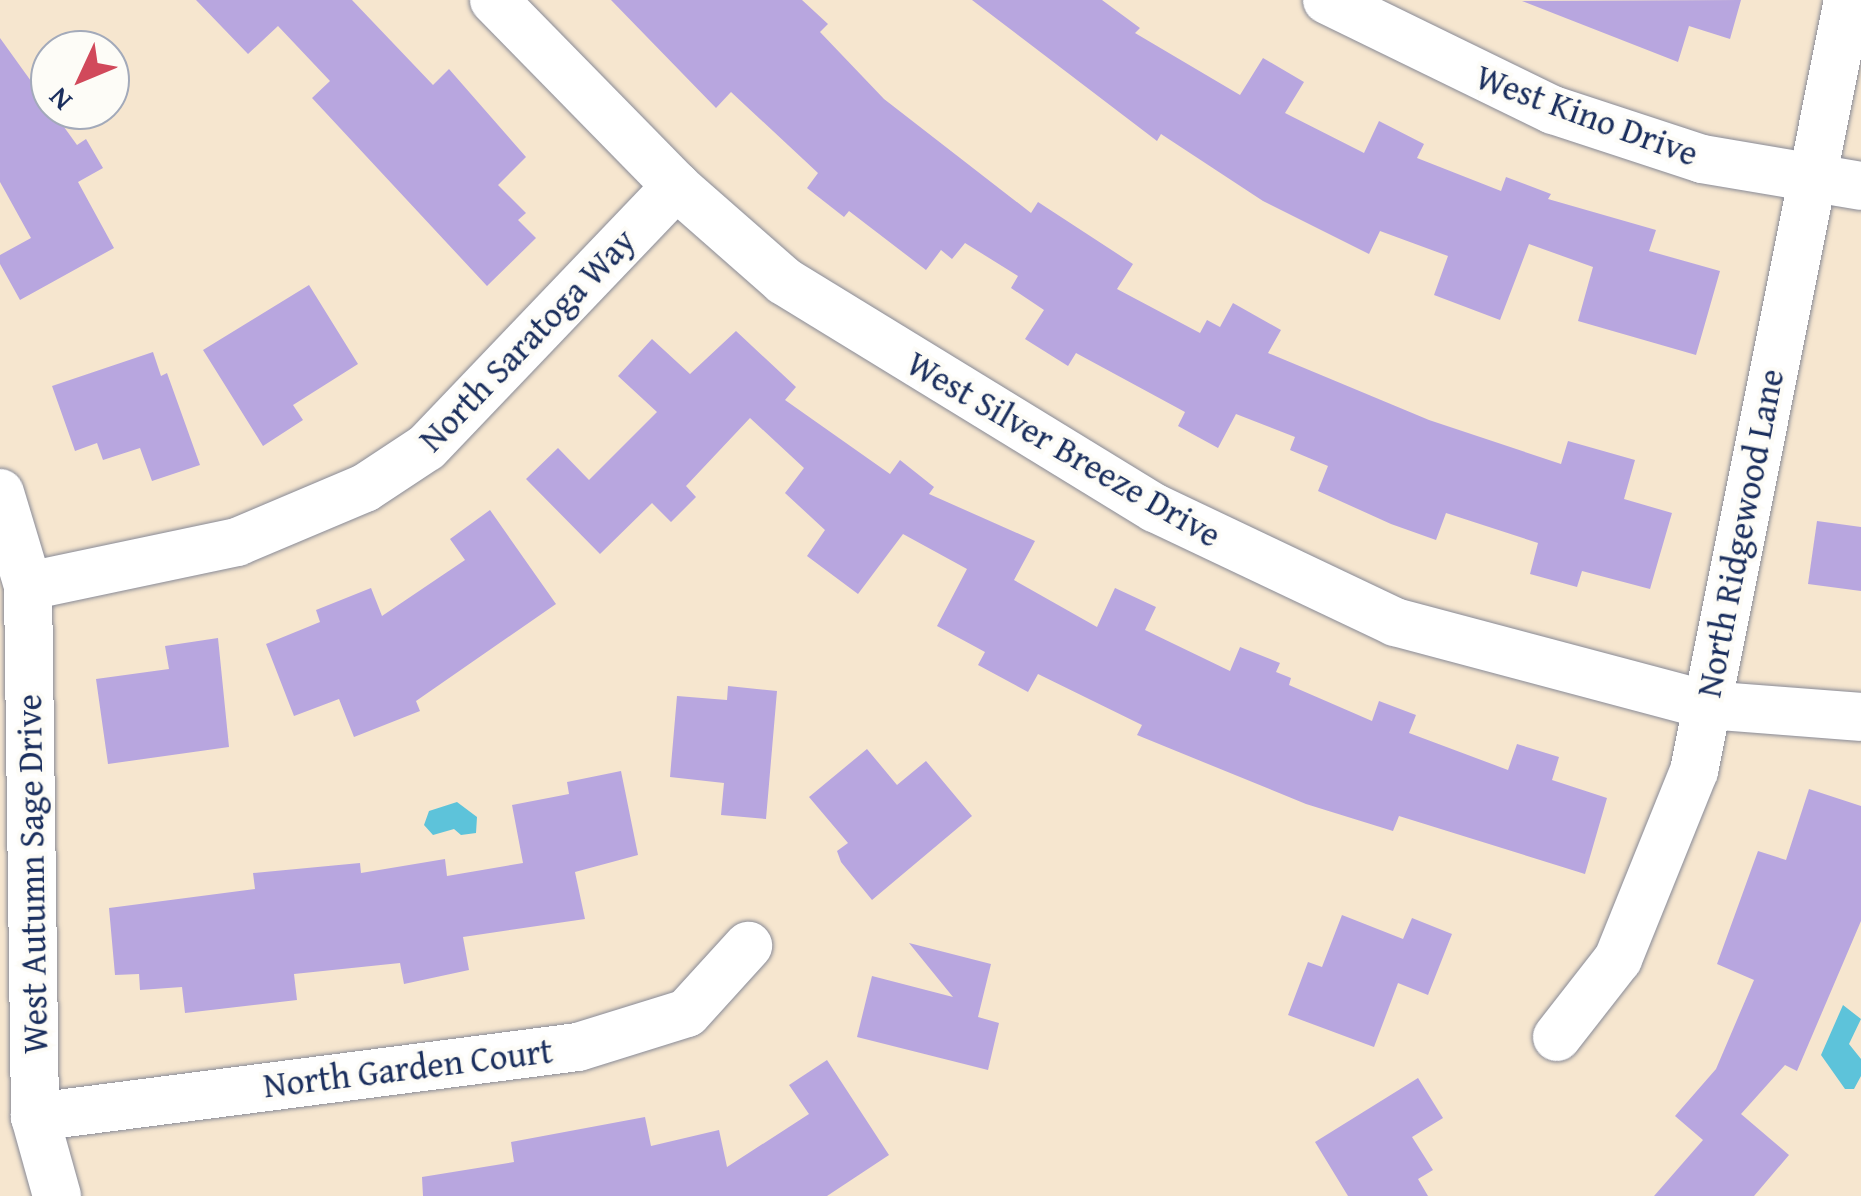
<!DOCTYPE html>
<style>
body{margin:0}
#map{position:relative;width:1861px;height:1196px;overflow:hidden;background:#f6e6cf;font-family:"Gentium Book Plus",serif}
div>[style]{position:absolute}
.water>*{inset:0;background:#5dc3da}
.building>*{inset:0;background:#b8a6df}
.roads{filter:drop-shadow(0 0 2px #888a96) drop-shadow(0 0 2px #888a96)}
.minor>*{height:48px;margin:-24px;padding:0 24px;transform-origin:24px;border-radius:24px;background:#fff}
span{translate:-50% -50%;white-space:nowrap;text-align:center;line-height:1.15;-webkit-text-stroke:8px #fdfcf7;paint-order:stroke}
.street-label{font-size:35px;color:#1b2f5e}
.north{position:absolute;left:30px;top:30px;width:100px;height:100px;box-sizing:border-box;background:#fdfcf7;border:2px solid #a3aaba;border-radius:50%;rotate:226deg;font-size:28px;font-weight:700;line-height:40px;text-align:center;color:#1b2f5e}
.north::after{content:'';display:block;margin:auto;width:35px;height:45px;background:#d1495b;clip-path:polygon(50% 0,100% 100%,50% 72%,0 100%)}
</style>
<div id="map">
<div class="water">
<i style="clip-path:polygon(457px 802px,477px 817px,476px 833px,461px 835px,454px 829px,433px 835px,424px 825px,429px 811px)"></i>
<i style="clip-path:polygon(1843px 1005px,1861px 1019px,1849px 1044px,1861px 1059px,1861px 1076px,1854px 1089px,1845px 1089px,1821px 1055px)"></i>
</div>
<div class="building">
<i style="clip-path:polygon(196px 0,352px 0,433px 85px,449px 69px,526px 157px,498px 185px,526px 213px,518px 220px,536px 238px,487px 286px,312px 98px,330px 81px,278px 26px,248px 54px)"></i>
<i style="clip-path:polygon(611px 0,802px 0,828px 24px,820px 32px,884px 99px,1031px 213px,1038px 202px,1133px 264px,1117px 289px,1200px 333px,1207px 320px,1220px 327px,1233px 303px,1281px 330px,1268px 353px,1429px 420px,1561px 464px,1568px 441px,1635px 460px,1624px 499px,1672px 513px,1650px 589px,1582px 571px,1577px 587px,1530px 574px,1538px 543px,1446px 513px,1436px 540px,1391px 524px,1318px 491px,1328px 466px,1290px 450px,1295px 437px,1236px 414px,1218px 448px,1178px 426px,1185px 412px,1076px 353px,1068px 366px,1025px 339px,1044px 310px,1011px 288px,1018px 276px,965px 243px,952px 259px,941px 250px,926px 270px,849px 211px,844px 217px,807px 188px,818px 173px,731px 92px,716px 108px)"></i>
<i style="clip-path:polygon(972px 0,1102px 0,1140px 28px,1135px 33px,1240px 95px,1263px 58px,1304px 82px,1285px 113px,1364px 153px,1379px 121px,1424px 144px,1417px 158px,1501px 191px,1506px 177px,1551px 194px,1548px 199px,1656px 230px,1649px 251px,1720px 271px,1696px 355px,1578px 321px,1593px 267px,1529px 244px,1500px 320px,1434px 295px,1448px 256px,1380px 231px,1369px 254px,1263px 201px,1161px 134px,1157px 141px)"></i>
<i style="clip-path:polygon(1741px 0,1730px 39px,1689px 26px,1678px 62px,1522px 1px)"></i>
<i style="clip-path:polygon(0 38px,77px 145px,86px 139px,103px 168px,78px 182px,114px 248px,20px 300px,0 264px,0 255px,31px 238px,0 182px)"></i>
<i style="clip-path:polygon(309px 285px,358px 364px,293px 405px,303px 420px,263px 446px,203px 350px)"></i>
<i style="clip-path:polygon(736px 331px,796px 387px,785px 400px,890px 474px,900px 460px,934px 487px,929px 494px,1035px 541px,1014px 580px,1097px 627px,1115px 588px,1156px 607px,1145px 630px,1230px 671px,1240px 647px,1280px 663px,1276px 672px,1291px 678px,1289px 685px,1372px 721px,1379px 701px,1416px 715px,1409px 733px,1508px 770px,1517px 744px,1559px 757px,1552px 780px,1607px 798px,1585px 874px,1399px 816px,1393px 831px,1306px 804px,1137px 735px,1142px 725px,1038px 674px,1028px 692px,978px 665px,985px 652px,937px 626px,967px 569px,903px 534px,858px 594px,807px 556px,825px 530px,785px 493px,804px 468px,750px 418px,686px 486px,696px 497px,671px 522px,652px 503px,600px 554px,526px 479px,558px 448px,589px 480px,657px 412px,618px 376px,652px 339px,690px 374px)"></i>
<i style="clip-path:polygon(153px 352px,161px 376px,167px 373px,200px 465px,152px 481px,140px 448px,103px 460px,97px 443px,75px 451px,52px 386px)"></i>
<i style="clip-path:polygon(490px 510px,556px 604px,416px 701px,420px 711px,354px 737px,339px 699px,294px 716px,266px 644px,320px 622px,316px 610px,371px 588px,382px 616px,465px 560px,450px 539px)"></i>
<i style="clip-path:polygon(1817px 521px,1861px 527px,1861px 591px,1808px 584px)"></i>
<i style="clip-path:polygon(218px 638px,229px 747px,108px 764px,96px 679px,169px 669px,165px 646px)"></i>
<i style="clip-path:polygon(728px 686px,777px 691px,766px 819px,721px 815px,724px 783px,670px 777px,677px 696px,727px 700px)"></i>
<i style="clip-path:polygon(867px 749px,897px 785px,926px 761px,972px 816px,872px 900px,841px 862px,837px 851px,848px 843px,809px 797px)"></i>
<i style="clip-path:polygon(621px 771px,638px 855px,575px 872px,585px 919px,463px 937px,469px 970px,404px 984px,400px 963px,294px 974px,297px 1000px,185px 1013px,182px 987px,140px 990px,139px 974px,115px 975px,109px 908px,255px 889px,253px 873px,360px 863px,361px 873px,445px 859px,447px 876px,523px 863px,512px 805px,569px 794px,567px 782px)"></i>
<i style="clip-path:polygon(1809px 789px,1861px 806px,1861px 921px,1797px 1071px,1785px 1065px,1741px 1114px,1789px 1155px,1754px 1196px,1654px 1196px,1703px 1140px,1675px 1116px,1716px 1069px,1754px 980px,1717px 964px,1758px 851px,1786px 860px)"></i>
<i style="clip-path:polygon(1342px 915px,1403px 939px,1412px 918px,1452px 934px,1428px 995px,1398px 983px,1374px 1047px,1288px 1015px,1308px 962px,1322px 967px)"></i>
<i style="clip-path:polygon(909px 943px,991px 964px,978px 1017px,999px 1023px,988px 1070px,857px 1037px,872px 976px,953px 997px)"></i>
<i style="clip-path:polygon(827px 1060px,889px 1155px,827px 1196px,423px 1196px,422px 1177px,514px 1162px,511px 1142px,645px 1117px,651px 1146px,719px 1130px,727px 1167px,809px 1114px,789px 1085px)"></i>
<i style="clip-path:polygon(1418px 1078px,1443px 1118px,1412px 1137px,1433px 1170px,1418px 1179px,1428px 1196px,1348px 1196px,1315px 1142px)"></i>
</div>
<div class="roads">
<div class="minor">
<i style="left:494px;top:0;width:260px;rotate:45.6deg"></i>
<i style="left:676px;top:186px;width:144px;rotate:41.3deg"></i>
<i style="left:784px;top:281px;width:435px;rotate:31.5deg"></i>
<i style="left:1155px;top:508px;width:266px;rotate:25.4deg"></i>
<i style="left:1395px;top:622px;width:322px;rotate:14.9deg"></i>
<i style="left:1706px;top:705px;width:155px;rotate:4.4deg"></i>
<i style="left:1327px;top:0;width:251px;rotate:26deg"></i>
<i style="left:1553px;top:110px;width:157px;rotate:18.2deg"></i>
<i style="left:1702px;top:159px;width:161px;rotate:9.6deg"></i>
<i style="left:0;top:493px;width:97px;rotate:73.2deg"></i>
<i style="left:28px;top:586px;width:531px;rotate:89.24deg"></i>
<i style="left:35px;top:1117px;width:82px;rotate:74.4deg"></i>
<i style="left:28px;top:586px;width:214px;rotate:-11.9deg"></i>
<i style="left:237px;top:542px;width:139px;rotate:-22.9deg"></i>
<i style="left:365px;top:488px;width:74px;rotate:-33.5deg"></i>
<i style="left:427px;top:447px;width:361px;rotate:-46.3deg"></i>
<i style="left:1557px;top:1037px;width:99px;rotate:-52deg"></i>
<i style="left:1618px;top:959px;width:203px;rotate:-68deg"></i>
<i style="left:1694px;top:771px;width:786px;rotate:-78.7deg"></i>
<i style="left:35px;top:1117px;width:547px;rotate:-7.35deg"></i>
<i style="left:578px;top:1047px;width:114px;rotate:-17.3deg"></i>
<i style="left:687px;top:1013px;width:91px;rotate:-47.7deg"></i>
</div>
</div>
<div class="street-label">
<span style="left:1587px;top:115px;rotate:20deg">West Kino Drive</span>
<span style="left:527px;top:340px;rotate:-46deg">North Saratoga Way</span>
<span style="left:1064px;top:449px;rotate:30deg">West Silver Breeze Drive</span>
<span style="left:1740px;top:533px;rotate:-79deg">North Ridgewood Lane</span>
<span style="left:32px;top:874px;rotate:-91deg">West Autumn Sage Drive</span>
<span style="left:408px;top:1068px;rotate:-7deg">North Garden Court</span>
</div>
<div class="north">N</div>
</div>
